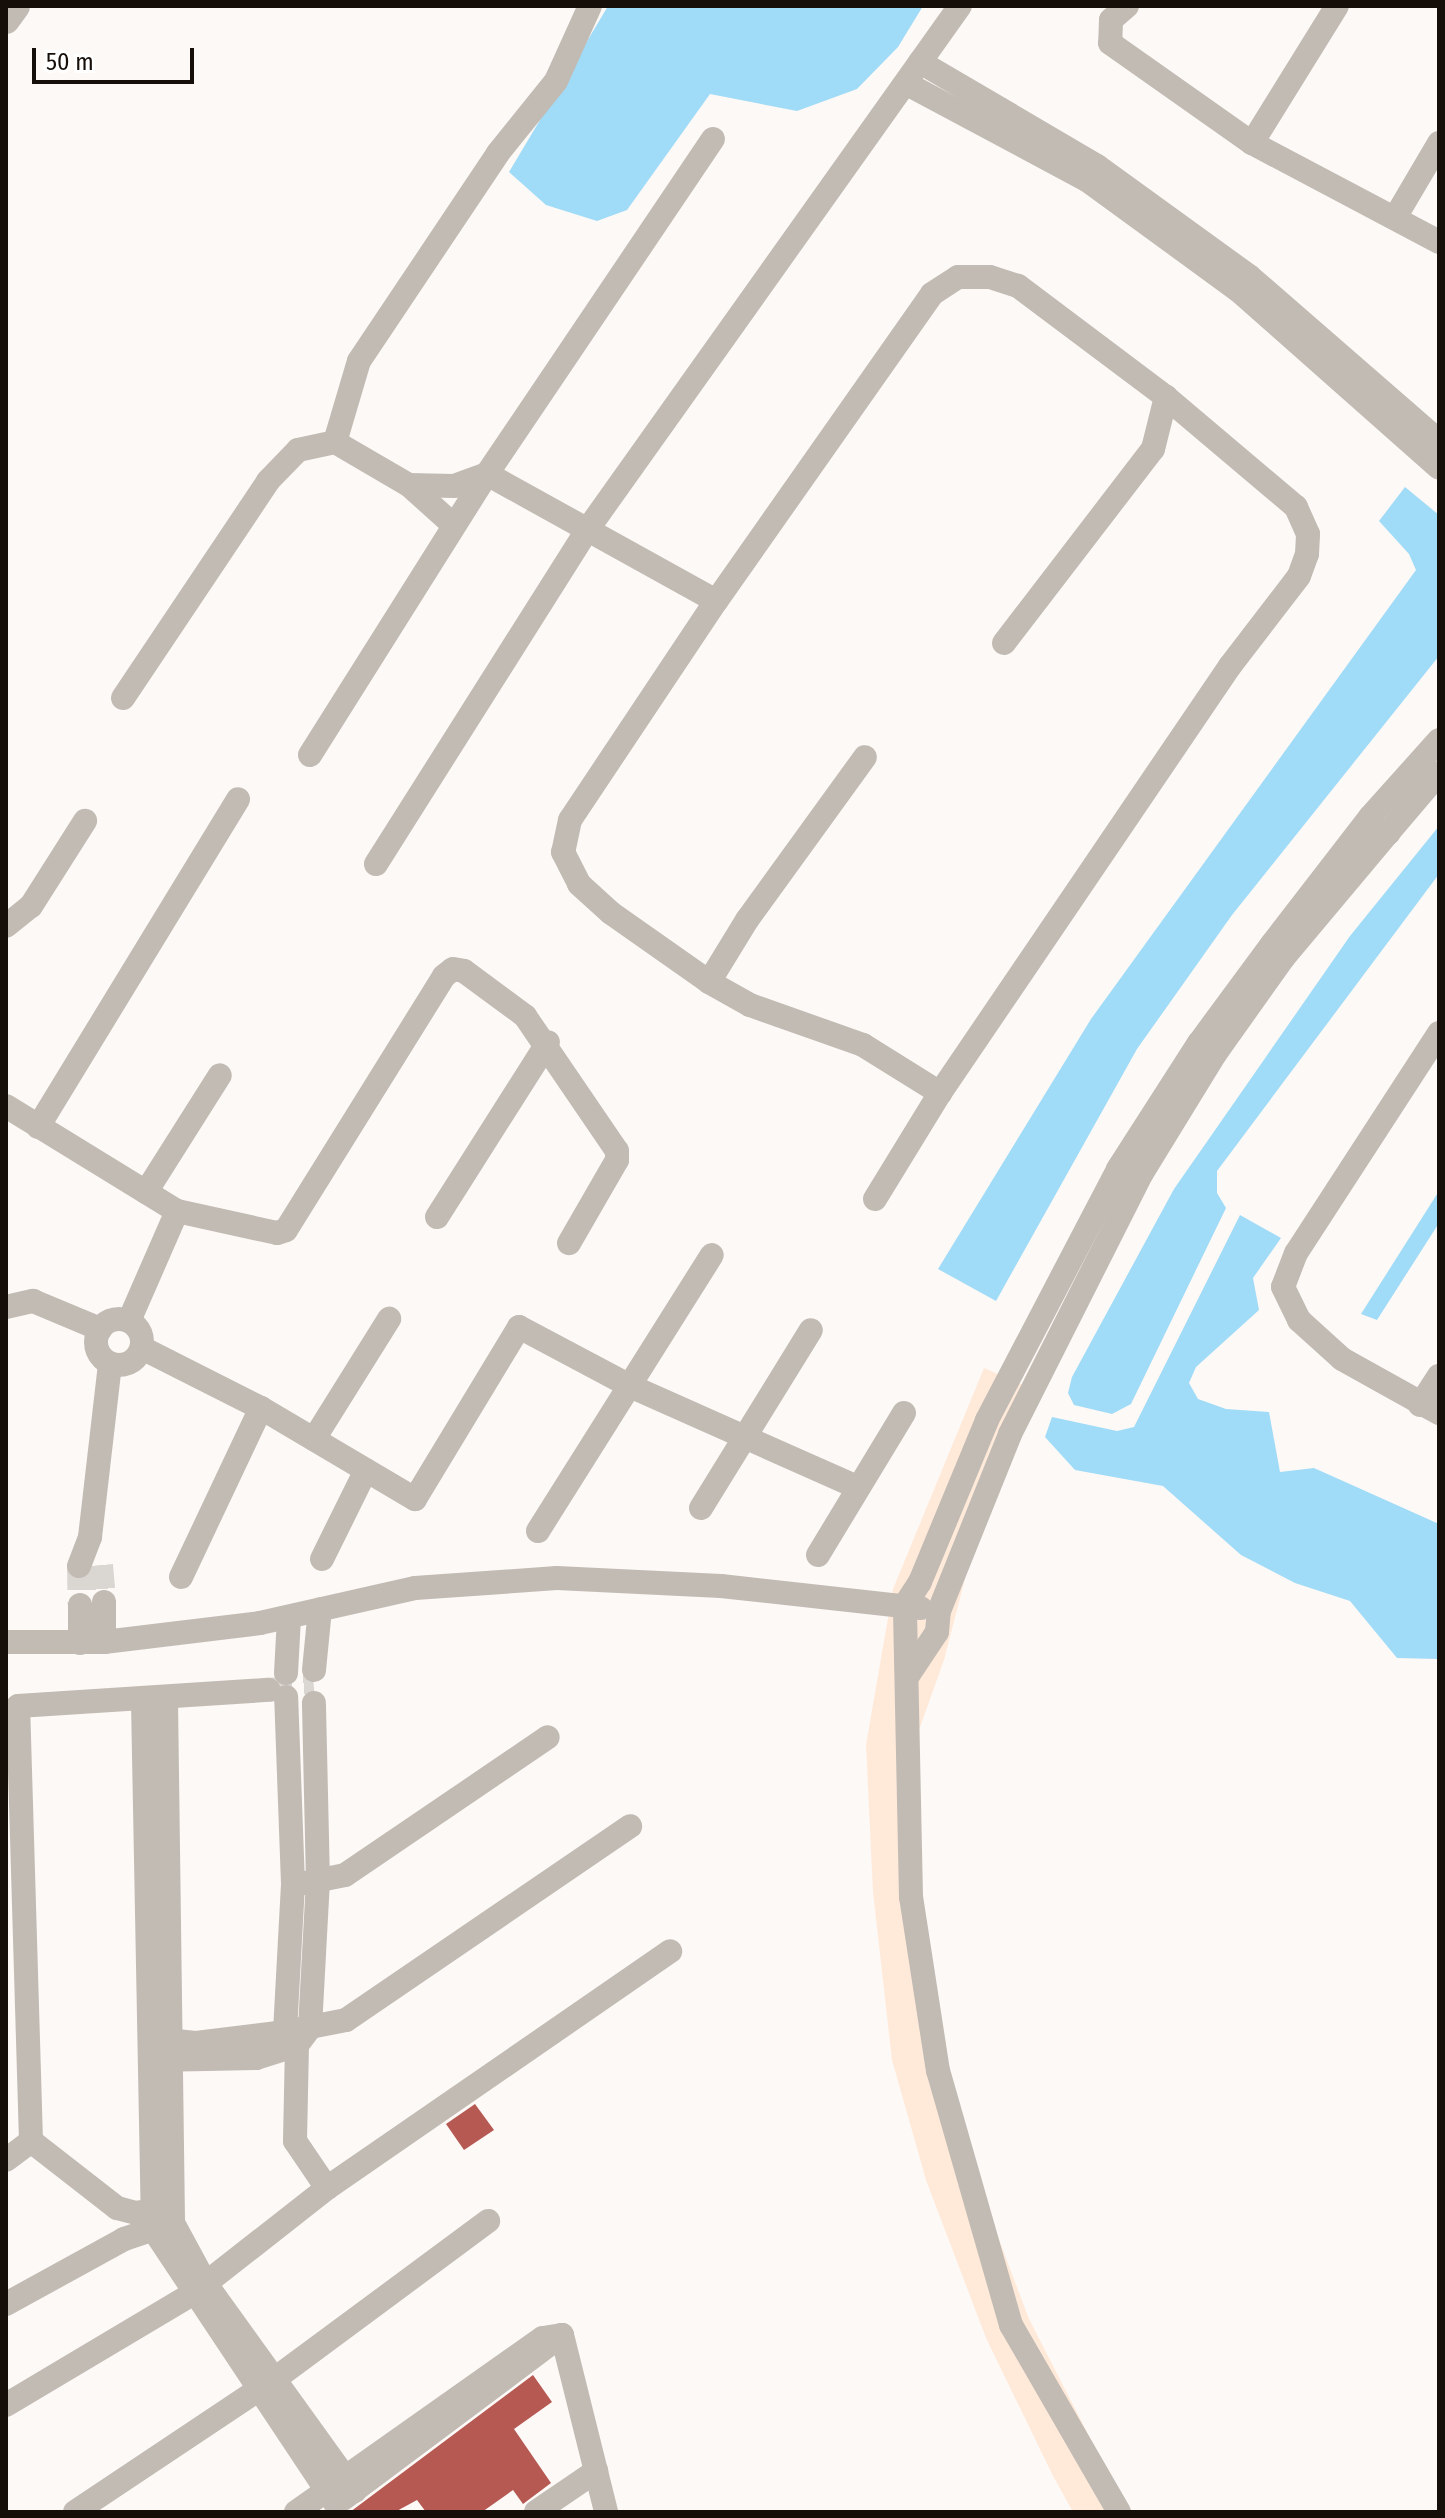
<!DOCTYPE html>
<style>
body{margin:0}
#map{position:relative;width:1445px;height:2518px;overflow:hidden;background:#fdf9f6;font-family:"Fira Sans Condensed",sans-serif}
div>[style]{position:absolute}
.built>*{inset:0;background:#ffeada}
.water>*{inset:0;background:#a0dbf7}
.building>*{inset:0;background:#b55952}
.minor-tunnel>*{height:24px;margin-top:-12px;transform-origin:0;background:repeating-linear-gradient(90deg,#dad6d2 0 24px,transparent 0 36px)}
.minor>*{height:24px;margin:-12px;padding:0 12px;transform-origin:12px;border-radius:12px;background:#c2bbb4}
.minor>.ring{margin:-12px;padding:0;box-sizing:content-box;background:none;border:24px solid #c2bbb4;border-radius:50%}
.tertiary>*{height:28px;margin:-14px;padding:0 14px;transform-origin:14px;border-radius:14px;background:#c2bbb4}
span{translate:-50% -50%;white-space:nowrap;text-align:center;line-height:1.15;-webkit-text-stroke:6px #fff;paint-order:stroke}
.frame{position:absolute;inset:0;border:8px solid #150e09;pointer-events:none}
.scale{position:absolute;left:32px;top:48px;width:162px;height:36px;box-sizing:border-box;border:4px solid #150e09;border-top:0;padding-left:10px;font-size:24px;line-height:28px;white-space:nowrap;color:#150e09;-webkit-text-stroke:6px #fff;paint-order:stroke}
</style>
<div id="map">
<div class="built">
<i style="clip-path:polygon(984px 1368px,1037px 1391px,982px 1513px,944px 1660px,913px 1747px,920px 1888px,938px 2051px,971px 2165px,1029px 2319px,1128px 2512px,1073px 2512px,1053px 2476px,986px 2338px,926px 2180px,892px 2060px,873px 1892px,866px 1745px,893px 1589px)"></i>
</div>
<div class="water">
<i style="clip-path:polygon(608px 6px,923px 6px,898px 47px,857px 89px,797px 111px,710px 94px,627px 210px,597px 221px,546px 205px,509px 172px)"></i>
<i style="clip-path:polygon(1405px 487px,1439px 515px,1439px 656px,1232px 915px,1137px 1049px,996px 1301px,938px 1269px,1091px 1019px,1416px 570px,1409px 554px,1379px 521px)"></i>
<i style="clip-path:polygon(1439px 826px,1439px 874px,1217px 1171px,1217px 1193px,1226px 1208px,1131px 1404px,1112px 1414px,1074px 1405px,1068px 1393px,1072px 1377px,1174px 1189px,1350px 936px)"></i>
<i style="clip-path:polygon(1439px 1191px,1439px 1223px,1377px 1320px,1361px 1314px)"></i>
<i style="clip-path:polygon(1240px 1215px,1281px 1238px,1253px 1278px,1259px 1310px,1196px 1367px,1189px 1383px,1198px 1399px,1226px 1409px,1269px 1412px,1280px 1472px,1314px 1468px,1439px 1524px,1439px 1659px,1397px 1658px,1350px 1601px,1295px 1583px,1241px 1555px,1163px 1486px,1075px 1470px,1045px 1437px,1052px 1417px,1117px 1431px,1134px 1427px)"></i>
</div>
<div class="building">
<i style="clip-path:polygon(475px 2104px,494px 2130px,464px 2150px,446px 2124px)"></i>
<i style="clip-path:polygon(533px 2375px,552px 2402px,514px 2429px,551px 2483px,523px 2504px,513px 2490px,482px 2512px,426px 2512px,417px 2500px,395px 2512px,350px 2512px)"></i>
</div>
<div class="minor-tunnel">
<i style="left:101px;top:1565px;width:37px;rotate:85deg"></i>
<i style="left:79px;top:1566px;width:39px;rotate:89deg"></i>
<i style="left:268px;top:1690px;width:46px;rotate:-5deg"></i>
</div>
<div class="minor">
<i style="left:1127px;top:6px;width:21px;rotate:139deg"></i>
<i style="left:1111px;top:20px;width:23px;rotate:92deg"></i>
<i style="left:1110px;top:43px;width:174px;rotate:35.2deg"></i>
<i style="left:1252px;top:143px;width:212px;rotate:27.9deg"></i>
<i style="left:920px;top:62px;width:205px;rotate:30.4deg"></i>
<i style="left:1097px;top:166px;width:188px;rotate:35.9deg"></i>
<i style="left:1249px;top:276px;width:252px;rotate:41deg"></i>
<i style="left:907px;top:84px;width:204px;rotate:28.1deg"></i>
<i style="left:1087px;top:180px;width:187px;rotate:36.1deg"></i>
<i style="left:1238px;top:290px;width:268px;rotate:41.5deg"></i>
<i style="left:1252px;top:143px;width:161px;rotate:-58.2deg"></i>
<i style="left:1396px;top:216px;width:85px;rotate:-59.5deg"></i>
<i style="left:335px;top:442px;width:86px;rotate:30.2deg"></i>
<i style="left:409px;top:485px;width:57px;rotate:42.1deg"></i>
<i style="left:409px;top:485px;width:45px;rotate:1.3deg"></i>
<i style="left:454px;top:486px;width:35px;rotate:-20deg"></i>
<i style="left:487px;top:474px;width:404px;rotate:-56deg"></i>
<i style="left:1004px;top:643px;width:245px;rotate:-52.5deg"></i>
<i style="left:1153px;top:449px;width:54px;rotate:-76deg"></i>
<i style="left:123px;top:698px;width:261px;rotate:-56.2deg"></i>
<i style="left:268px;top:481px;width:43px;rotate:-45.9deg"></i>
<i style="left:298px;top:450px;width:38px;rotate:-12deg"></i>
<i style="left:335px;top:442px;width:84px;rotate:-73.5deg"></i>
<i style="left:359px;top:361px;width:250px;rotate:-56.2deg"></i>
<i style="left:498px;top:153px;width:92px;rotate:-51.1deg"></i>
<i style="left:556px;top:81px;width:82px;rotate:-65.6deg"></i>
<i style="left:310px;top:755px;width:332px;rotate:-57.8deg"></i>
<i style="left:487px;top:474px;width:262px;rotate:29deg"></i>
<i style="left:1374px;top:829px;width:15px;rotate:16deg"></i>
<i style="left:1388px;top:833px;width:79px;rotate:-49.6deg"></i>
<i style="left:376px;top:864px;width:400px;rotate:-57.7deg"></i>
<i style="left:590px;top:526px;width:638px;rotate:-54.57deg"></i>
<i style="left:6px;top:926px;width:32px;rotate:-39deg"></i>
<i style="left:31px;top:906px;width:101px;rotate:-57.6deg"></i>
<i style="left:709px;top:982px;width:73px;rotate:-58.5deg"></i>
<i style="left:747px;top:920px;width:201px;rotate:-54.1deg"></i>
<i style="left:1439px;top:1033px;width:262px;rotate:123deg"></i>
<i style="left:1296px;top:1253px;width:36px;rotate:111deg"></i>
<i style="left:1283px;top:1287px;width:37px;rotate:64deg"></i>
<i style="left:1299px;top:1320px;width:58px;rotate:42.2deg"></i>
<i style="left:1342px;top:1359px;width:111px;rotate:29.1deg"></i>
<i style="left:6px;top:1106px;width:201px;rotate:31.6deg"></i>
<i style="left:38px;top:1127px;width:384px;rotate:-58.6deg"></i>
<i style="left:146px;top:1192px;width:138px;rotate:-57.7deg"></i>
<i style="left:875px;top:1199px;width:124px;rotate:-58.5deg"></i>
<i style="left:940px;top:1093px;width:516px;rotate:-55.82deg"></i>
<i style="left:1230px;top:666px;width:113px;rotate:-52.5deg"></i>
<i style="left:1299px;top:576px;width:23px;rotate:-70deg"></i>
<i style="left:1307px;top:554px;width:20px;rotate:-87deg"></i>
<i style="left:1308px;top:534px;width:30px;rotate:-114deg"></i>
<i style="left:1296px;top:507px;width:170px;rotate:-139.8deg"></i>
<i style="left:1166px;top:397px;width:185px;rotate:-143.1deg"></i>
<i style="left:1018px;top:286px;width:29px;rotate:-162deg"></i>
<i style="left:990px;top:277px;width:32px;rotate:180deg"></i>
<i style="left:958px;top:277px;width:31px;rotate:147deg"></i>
<i style="left:932px;top:294px;width:375px;rotate:125.1deg"></i>
<i style="left:716px;top:601px;width:263px;rotate:123.7deg"></i>
<i style="left:570px;top:820px;width:33px;rotate:102deg"></i>
<i style="left:563px;top:852px;width:36px;rotate:63deg"></i>
<i style="left:579px;top:884px;width:43px;rotate:42.2deg"></i>
<i style="left:611px;top:913px;width:120px;rotate:35.1deg"></i>
<i style="left:709px;top:982px;width:47px;rotate:29.3deg"></i>
<i style="left:750px;top:1005px;width:120px;rotate:19.5deg"></i>
<i style="left:863px;top:1045px;width:91px;rotate:31.9deg"></i>
<i style="left:437px;top:1217px;width:207px;rotate:-57.6deg"></i>
<i style="left:6px;top:1307px;width:28px;rotate:-13deg"></i>
<i style="left:33px;top:1301px;width:73px;rotate:22.7deg"></i>
<i class="ring" style="left:96px;top:1319px;width:22px;height:22px"></i>
<i style="left:129px;top:1321px;width:120px;rotate:-66.4deg"></i>
<i style="left:177px;top:1211px;width:102px;rotate:12.4deg"></i>
<i style="left:277px;top:1233px;width:9px;rotate:-18deg"></i>
<i style="left:286px;top:1230px;width:299px;rotate:-58.1deg"></i>
<i style="left:444px;top:976px;width:11px;rotate:-38deg"></i>
<i style="left:453px;top:969px;width:11px;rotate:10deg"></i>
<i style="left:464px;top:971px;width:76px;rotate:36.4deg"></i>
<i style="left:525px;top:1016px;width:163px;rotate:55.7deg"></i>
<i style="left:617px;top:1151px;width:9px;rotate:90deg"></i>
<i style="left:617px;top:1160px;width:96px;rotate:120deg"></i>
<i style="left:142px;top:1348px;width:133px;rotate:26.8deg"></i>
<i style="left:261px;top:1408px;width:179px;rotate:30.6deg"></i>
<i style="left:415px;top:1499px;width:201px;rotate:-58.8deg"></i>
<i style="left:519px;top:1327px;width:126px;rotate:28deg"></i>
<i style="left:630px;top:1386px;width:246px;rotate:24deg"></i>
<i style="left:1420px;top:1405px;width:35px;rotate:-57deg"></i>
<i style="left:314px;top:1439px;width:142px;rotate:-58deg"></i>
<i style="left:701px;top:1508px;width:209px;rotate:-58.3deg"></i>
<i style="left:538px;top:1531px;width:326px;rotate:-57.8deg"></i>
<i style="left:818px;top:1555px;width:166px;rotate:-58.8deg"></i>
<i style="left:322px;top:1559px;width:99px;rotate:-63.7deg"></i>
<i style="left:79px;top:1566px;width:31px;rotate:-69deg"></i>
<i style="left:90px;top:1537px;width:175px;rotate:-83.4deg"></i>
<i style="left:181px;top:1577px;width:187px;rotate:-64.7deg"></i>
<i style="left:104px;top:1602px;width:40px;rotate:90deg"></i>
<i style="left:80px;top:1605px;width:38px;rotate:90deg"></i>
<i style="left:6px;top:1642px;width:98px"></i>
<i style="left:104px;top:1642px;width:157px;rotate:-6.9deg"></i>
<i style="left:260px;top:1623px;width:159px;rotate:-12.7deg"></i>
<i style="left:415px;top:1588px;width:142px;rotate:-4deg"></i>
<i style="left:557px;top:1578px;width:164px;rotate:2.8deg"></i>
<i style="left:721px;top:1586px;width:201px;rotate:6.3deg"></i>
<i style="left:314px;top:1670px;width:61px;rotate:-84.4deg"></i>
<i style="left:286px;top:1673px;width:56px;rotate:-86.9deg"></i>
<i style="left:909px;top:1674px;width:50px;rotate:-56.3deg"></i>
<i style="left:937px;top:1632px;width:21px;rotate:-85deg"></i>
<i style="left:939px;top:1611px;width:191px;rotate:-68.1deg"></i>
<i style="left:1010px;top:1434px;width:292px;rotate:-63.2deg"></i>
<i style="left:1142px;top:1173px;width:140px;rotate:-58.5deg"></i>
<i style="left:1215px;top:1054px;width:119px;rotate:-54.6deg"></i>
<i style="left:1284px;top:957px;width:162px;rotate:-50deg"></i>
<i style="left:166px;top:1700px;width:523px;rotate:89.23deg"></i>
<i style="left:173px;top:2223px;width:69px;rotate:61.6deg"></i>
<i style="left:206px;top:2284px;width:255px;rotate:54.3deg"></i>
<i style="left:143px;top:1702px;width:527px;rotate:88.91deg"></i>
<i style="left:153px;top:2229px;width:330px;rotate:56.4deg"></i>
<i style="left:305px;top:1883px;width:41px;rotate:-11.3deg"></i>
<i style="left:345px;top:1875px;width:245px;rotate:-34.2deg"></i>
<i style="left:295px;top:2030px;width:52px;rotate:-11.1deg"></i>
<i style="left:346px;top:2020px;width:344px;rotate:-34.3deg"></i>
<i style="left:286px;top:2034px;width:16px;rotate:45deg"></i>
<i style="left:297px;top:2045px;width:96px;rotate:91.2deg"></i>
<i style="left:295px;top:2141px;width:57px;rotate:55.8deg"></i>
<i style="left:156px;top:2039px;width:40px;rotate:5.7deg"></i>
<i style="left:196px;top:2043px;width:90px;rotate:-7deg"></i>
<i style="left:285px;top:2032px;width:148px;rotate:-86.9deg"></i>
<i style="left:293px;top:1884px;width:187px;rotate:-92.1deg"></i>
<i style="left:156px;top:2060px;width:100px;rotate:-1.1deg"></i>
<i style="left:256px;top:2058px;width:43px;rotate:-17.6deg"></i>
<i style="left:297px;top:2045px;width:21px;rotate:-53deg"></i>
<i style="left:310px;top:2028px;width:146px;rotate:-86.9deg"></i>
<i style="left:318px;top:1882px;width:179px;rotate:-91.3deg"></i>
<i style="left:6px;top:2160px;width:31px;rotate:-37deg"></i>
<i style="left:167px;top:2208px;width:31px;rotate:171deg"></i>
<i style="left:136px;top:2213px;width:20px;rotate:-165deg"></i>
<i style="left:117px;top:2208px;width:109px;rotate:-142.1deg"></i>
<i style="left:31px;top:2141px;width:435px;rotate:-91.7deg"></i>
<i style="left:18px;top:1706px;width:251px;rotate:-3.7deg"></i>
<i style="left:6px;top:2304px;width:135px;rotate:-28.8deg"></i>
<i style="left:124px;top:2239px;width:44px;rotate:-18.4deg"></i>
<i style="left:562px;top:2335px;width:182px;rotate:76deg"></i>
<i style="left:6px;top:2405px;width:217px;rotate:-30.8deg"></i>
<i style="left:192px;top:2294px;width:172px;rotate:-38.1deg"></i>
<i style="left:327px;top:2188px;width:417px;rotate:-34.6deg"></i>
<i style="left:75px;top:2512px;width:242px;rotate:-33.7deg"></i>
<i style="left:276px;top:2378px;width:264px;rotate:-36.5deg"></i>
<i style="left:296px;top:2512px;width:302px;rotate:-35.2deg"></i>
<i style="left:543px;top:2338px;width:19px;rotate:-9deg"></i>
<i style="left:562px;top:2335px;width:274px;rotate:143.2deg"></i>
<i style="left:536px;top:2512px;width:73px;rotate:-34.3deg"></i>
<i style="left:1119px;top:2512px;width:216px;rotate:-120deg"></i>
<i style="left:1011px;top:2325px;width:264px;rotate:-106deg"></i>
<i style="left:938px;top:2071px;width:176px;rotate:-98.8deg"></i>
<i style="left:911px;top:1897px;width:292px;rotate:-91.2deg"></i>
<i style="left:905px;top:1605px;width:27px;rotate:-57deg"></i>
<i style="left:920px;top:1582px;width:175px;rotate:-67.5deg"></i>
<i style="left:987px;top:1420px;width:283px;rotate:-62.4deg"></i>
<i style="left:1118px;top:1169px;width:150px;rotate:-57.3deg"></i>
<i style="left:1199px;top:1043px;width:123px;rotate:-53.6deg"></i>
<i style="left:1272px;top:944px;width:160px;rotate:-52.3deg"></i>
<i style="left:1370px;top:817px;width:103px;rotate:-48.1deg"></i>
</div>
<div class="tertiary">
<i style="left:6px;top:20px;width:17px;rotate:-54deg"></i>
</div>
<div class="frame"></div>
<div class="scale">50 m</div>
</div>
